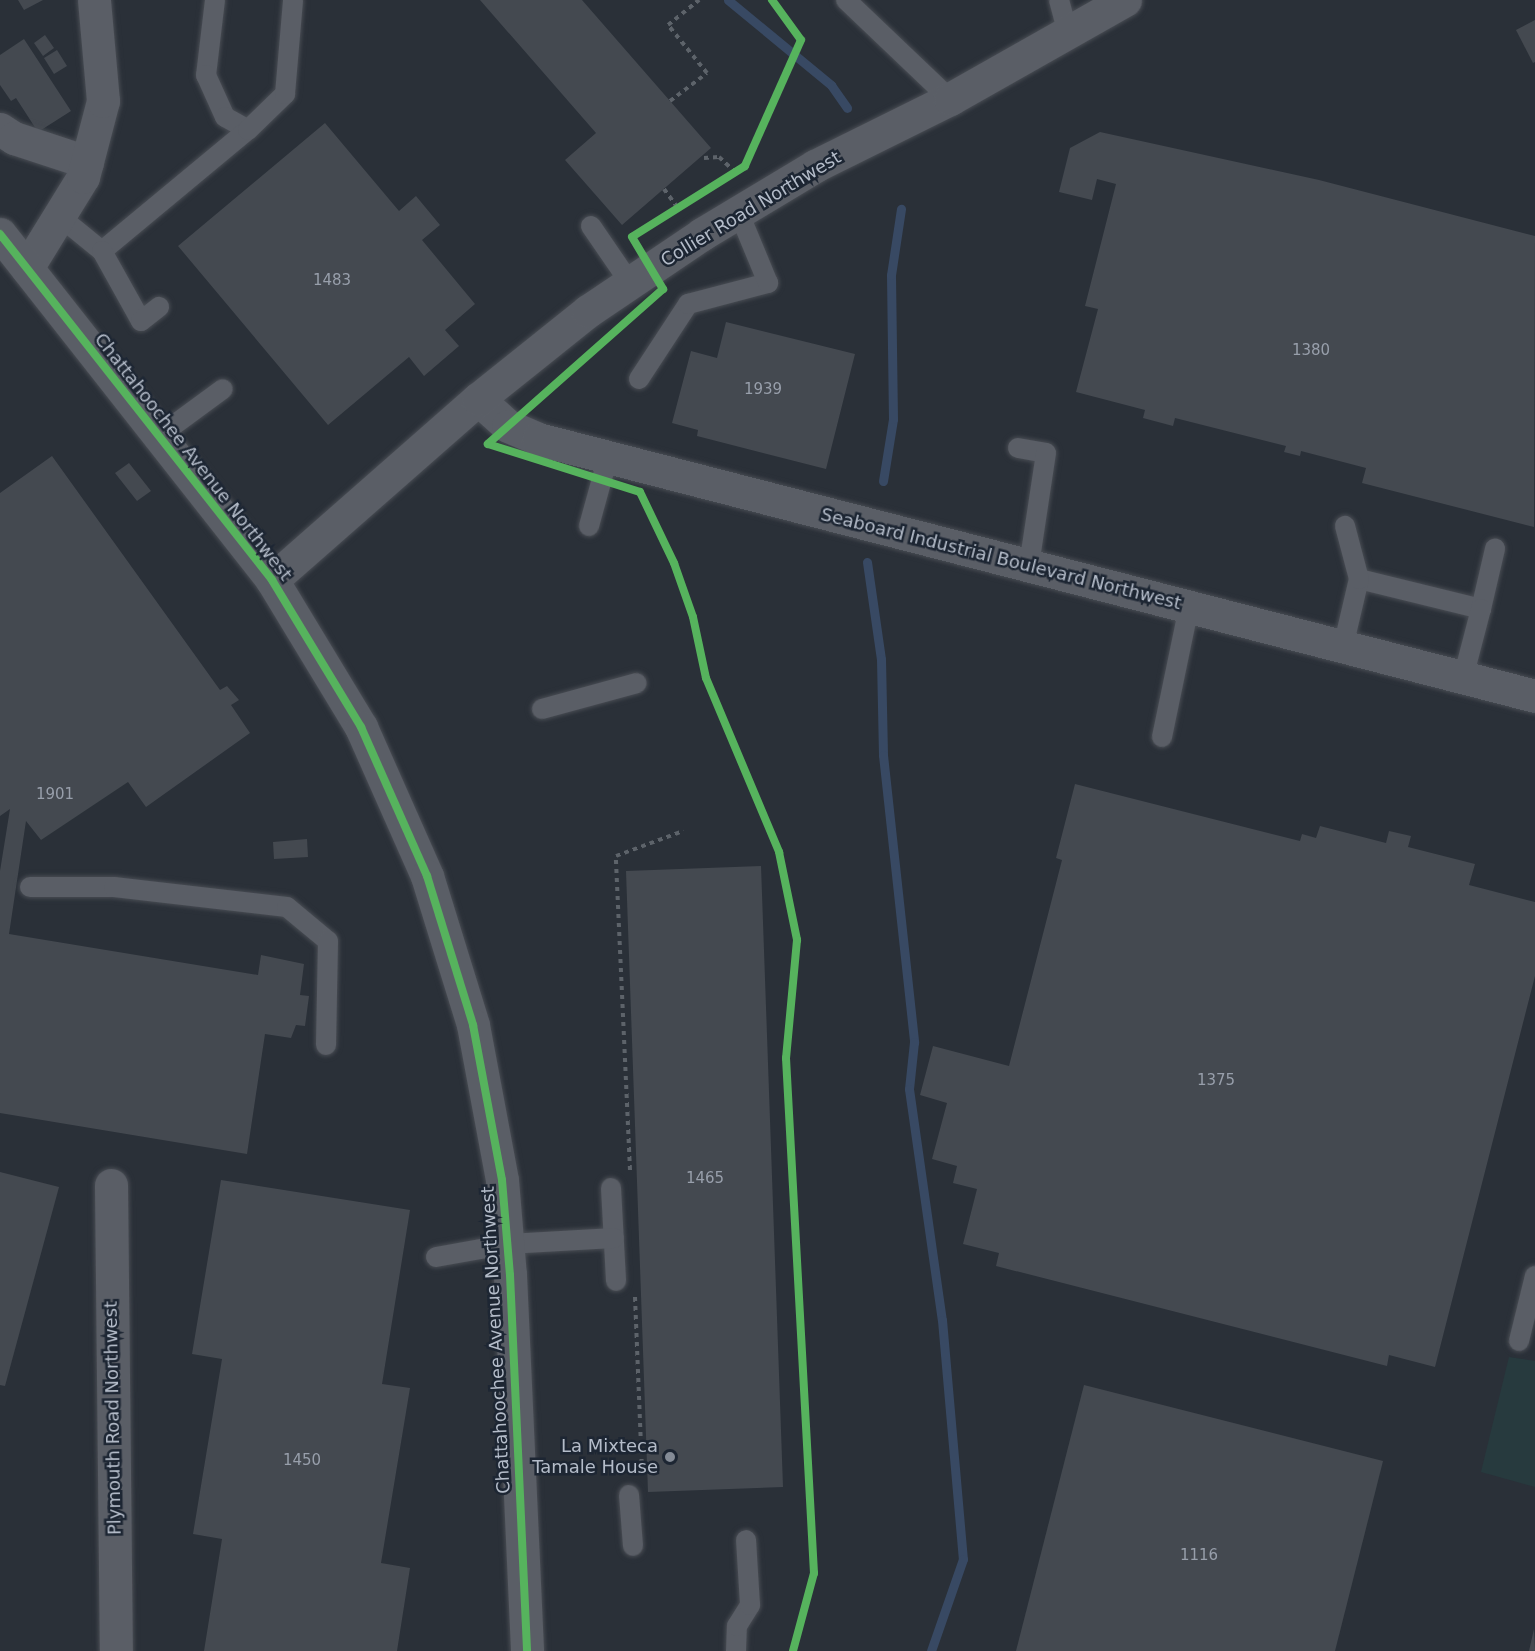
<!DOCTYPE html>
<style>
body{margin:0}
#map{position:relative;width:1535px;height:1651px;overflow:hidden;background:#2a3038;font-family:"DejaVu Sans",sans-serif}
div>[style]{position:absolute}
.green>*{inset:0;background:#273a3e}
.stream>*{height:9px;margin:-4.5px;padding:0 4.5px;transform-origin:4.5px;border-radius:4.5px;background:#384963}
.building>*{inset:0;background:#444950}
.path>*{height:4px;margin-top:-2px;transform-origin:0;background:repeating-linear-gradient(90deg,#5d636a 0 4.5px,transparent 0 9px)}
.roads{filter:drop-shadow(0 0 2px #484c53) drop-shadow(0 0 2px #484c53)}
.service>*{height:20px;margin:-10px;padding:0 10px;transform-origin:10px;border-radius:10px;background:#5a5e66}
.minor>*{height:33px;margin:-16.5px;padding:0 16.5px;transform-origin:16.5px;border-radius:16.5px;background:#5a5e66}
.tertiary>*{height:33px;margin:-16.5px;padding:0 16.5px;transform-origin:16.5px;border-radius:16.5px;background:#5a5e66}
.cycleway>*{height:8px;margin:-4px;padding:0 4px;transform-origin:4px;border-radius:4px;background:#56b35d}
.dots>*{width:16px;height:16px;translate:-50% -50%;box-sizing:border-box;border:3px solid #1d2633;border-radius:50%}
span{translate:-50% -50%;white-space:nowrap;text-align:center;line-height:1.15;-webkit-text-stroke:5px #1d2633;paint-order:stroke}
.number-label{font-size:15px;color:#989fab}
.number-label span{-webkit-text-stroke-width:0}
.street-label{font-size:18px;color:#b4bcc9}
.poi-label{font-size:18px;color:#b4bcc9}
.right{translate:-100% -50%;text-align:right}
</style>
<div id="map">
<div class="green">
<i style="clip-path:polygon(1509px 1357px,1535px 1361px,1535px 1487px,1481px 1472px)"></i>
</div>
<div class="stream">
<i style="left:728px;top:0;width:134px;rotate:39.5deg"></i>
<i style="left:831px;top:85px;width:28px;rotate:55deg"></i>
<i style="left:883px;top:481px;width:63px;rotate:-80.8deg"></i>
<i style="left:893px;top:419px;width:144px;rotate:-90.8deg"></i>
<i style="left:891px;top:275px;width:67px;rotate:-81.4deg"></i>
<i style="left:867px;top:562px;width:98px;rotate:81.8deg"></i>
<i style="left:881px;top:659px;width:96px;rotate:88.8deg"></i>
<i style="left:883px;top:755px;width:289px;rotate:83.8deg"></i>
<i style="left:914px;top:1042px;width:47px;rotate:96.1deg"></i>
<i style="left:909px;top:1089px;width:233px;rotate:81.9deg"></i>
<i style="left:942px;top:1320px;width:240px;rotate:85deg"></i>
<i style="left:963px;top:1559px;width:97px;rotate:109.2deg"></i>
</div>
<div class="building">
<i style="clip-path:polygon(18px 0,43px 0,24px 10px)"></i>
<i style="clip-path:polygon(480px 0,582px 0,711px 148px,622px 225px,565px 160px,596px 133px)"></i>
<i style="clip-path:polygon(1535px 20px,1535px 62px,1533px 63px,1516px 30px)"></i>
<i style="clip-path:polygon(45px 35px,54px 48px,43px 56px,34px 43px)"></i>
<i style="clip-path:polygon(24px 39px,71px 111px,38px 132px,16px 98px,11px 101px,0 85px,0 55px)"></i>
<i style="clip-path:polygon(57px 50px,67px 66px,54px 74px,44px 58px)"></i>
<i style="clip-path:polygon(325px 123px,399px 211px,416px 196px,440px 225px,422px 240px,475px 304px,445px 330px,459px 346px,424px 376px,409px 357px,328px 425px,178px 246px)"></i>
<i style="clip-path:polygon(1100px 132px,1319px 180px,1535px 236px,1534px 527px,1362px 483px,1366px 468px,1301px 451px,1300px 456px,1284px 452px,1286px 446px,1175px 418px,1173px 426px,1143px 418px,1145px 410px,1076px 392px,1098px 309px,1085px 306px,1116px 184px,1097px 179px,1092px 200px,1059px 192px,1070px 148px)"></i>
<i style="clip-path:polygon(726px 322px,855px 354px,826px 469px,697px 436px,698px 430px,672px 423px,691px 351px,717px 358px)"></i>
<i style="clip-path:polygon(52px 456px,220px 690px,227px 686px,239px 700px,231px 705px,250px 733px,146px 807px,128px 782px,41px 840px,26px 821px,9px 934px,258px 975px,261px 955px,304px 964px,300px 995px,309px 996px,305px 1026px,296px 1025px,291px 1038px,265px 1034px,247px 1154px,0 1113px,0 871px,10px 809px,0 816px,0 493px)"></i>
<i style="clip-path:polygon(129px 463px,151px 491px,137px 501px,115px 473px)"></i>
<i style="clip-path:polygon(1075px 784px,1300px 841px,1302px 834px,1316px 838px,1320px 826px,1386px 843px,1389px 831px,1411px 836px,1408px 847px,1475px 864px,1469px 885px,1535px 902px,1535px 976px,1435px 1367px,1389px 1355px,1387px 1366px,996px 1266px,999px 1253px,963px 1244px,977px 1189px,953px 1183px,957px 1166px,932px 1159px,947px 1103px,920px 1095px,933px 1046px,1009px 1066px,1062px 860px,1056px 858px)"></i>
<i style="clip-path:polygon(307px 839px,308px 857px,274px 859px,273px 842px)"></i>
<i style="clip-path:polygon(761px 866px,783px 1487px,648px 1492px,626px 871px)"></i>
<i style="clip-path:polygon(0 1172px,59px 1187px,5px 1386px,0 1385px)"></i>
<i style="clip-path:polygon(221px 1180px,410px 1210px,382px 1384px,410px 1388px,381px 1563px,410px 1568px,397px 1651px,204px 1651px,222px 1539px,193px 1534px,222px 1359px,192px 1354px)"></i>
<i style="clip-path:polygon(1084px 1385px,1383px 1461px,1335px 1651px,1016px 1651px)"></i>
<i style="clip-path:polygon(1534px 1629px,1535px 1651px,1529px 1651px)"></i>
</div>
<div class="path">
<i style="left:670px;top:101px;width:46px;rotate:-37.1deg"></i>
<i style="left:707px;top:73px;width:62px;rotate:-129.1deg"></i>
<i style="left:668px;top:25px;width:40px;rotate:-39deg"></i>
<i style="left:704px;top:158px;width:15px;rotate:-4deg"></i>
<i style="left:719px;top:157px;width:22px;rotate:43deg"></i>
<i style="left:664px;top:189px;width:22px;rotate:54deg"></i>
<i style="left:630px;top:1170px;width:314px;rotate:-92.6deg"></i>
<i style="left:616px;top:856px;width:72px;rotate:-20.5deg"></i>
<i style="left:635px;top:1297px;width:176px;rotate:87.7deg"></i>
</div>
<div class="roads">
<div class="service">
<i style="left:215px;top:0;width:76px;rotate:96.8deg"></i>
<i style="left:206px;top:75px;width:46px;rotate:65.7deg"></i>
<i style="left:225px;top:117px;width:26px;rotate:29deg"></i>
<i style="left:846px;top:0;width:144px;rotate:43.6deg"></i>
<i style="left:1059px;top:0;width:31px;rotate:75deg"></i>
<i style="left:59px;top:216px;width:55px;rotate:39.1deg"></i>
<i style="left:102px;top:251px;width:190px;rotate:-39.7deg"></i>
<i style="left:248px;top:130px;width:52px;rotate:-44.2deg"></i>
<i style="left:285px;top:94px;width:94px;rotate:-85.1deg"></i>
<i style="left:591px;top:226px;width:69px;rotate:55.6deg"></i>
<i style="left:102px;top:251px;width:80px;rotate:60.9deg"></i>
<i style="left:141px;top:321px;width:23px;rotate:-38deg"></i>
<i style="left:639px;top:379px;width:90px;rotate:-56.8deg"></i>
<i style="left:688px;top:304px;width:83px;rotate:-14.7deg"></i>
<i style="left:768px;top:283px;width:76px;rotate:-112.5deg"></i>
<i style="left:159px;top:436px;width:79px;rotate:-36.3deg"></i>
<i style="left:1018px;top:448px;width:28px;rotate:10deg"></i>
<i style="left:1046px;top:453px;width:114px;rotate:98.6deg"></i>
<i style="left:589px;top:526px;width:72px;rotate:-74.6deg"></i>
<i style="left:1359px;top:579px;width:126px;rotate:13.8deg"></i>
<i style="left:1481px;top:609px;width:62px;rotate:-76.9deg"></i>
<i style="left:1343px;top:647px;width:70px;rotate:-76.8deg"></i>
<i style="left:1359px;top:579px;width:55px;rotate:-104.8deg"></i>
<i style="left:1463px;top:678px;width:71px;rotate:-75.4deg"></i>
<i style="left:542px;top:709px;width:98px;rotate:-15.3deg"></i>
<i style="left:1162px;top:737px;width:133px;rotate:-78.3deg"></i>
<i style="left:30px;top:887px;width:84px"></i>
<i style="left:114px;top:887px;width:174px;rotate:6.6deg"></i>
<i style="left:287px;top:907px;width:53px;rotate:39.7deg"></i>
<i style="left:328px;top:941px;width:104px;rotate:91.1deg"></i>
<i style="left:611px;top:1188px;width:93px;rotate:86.9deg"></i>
<i style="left:436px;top:1257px;width:73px;rotate:-10.2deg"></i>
<i style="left:508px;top:1244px;width:106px;rotate:-3.2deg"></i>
<i style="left:1519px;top:1341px;width:67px;rotate:-76.2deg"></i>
<i style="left:629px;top:1495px;width:51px;rotate:85.5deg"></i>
<i style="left:736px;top:1651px;width:25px;rotate:-88deg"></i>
<i style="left:737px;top:1626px;width:25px;rotate:-58deg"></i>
<i style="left:750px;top:1605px;width:65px;rotate:-93.5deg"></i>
</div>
<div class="minor">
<i style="left:0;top:129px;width:17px;rotate:33deg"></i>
<i style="left:14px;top:138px;width:77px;rotate:18.2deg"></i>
<i style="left:27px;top:268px;width:107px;rotate:-58.4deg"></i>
<i style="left:83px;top:177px;width:79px;rotate:-75.3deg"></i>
<i style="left:103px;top:101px;width:101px;rotate:-95.1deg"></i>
<i style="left:478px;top:399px;width:40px;rotate:42deg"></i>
<i style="left:508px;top:426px;width:33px;rotate:23deg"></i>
<i style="left:538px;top:439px;width:1030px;rotate:14.45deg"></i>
<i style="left:111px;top:1185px;width:466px;rotate:89.4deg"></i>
</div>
<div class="tertiary">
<i style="left:0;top:234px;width:440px;rotate:51.8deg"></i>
<i style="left:272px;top:580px;width:172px;rotate:58.8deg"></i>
<i style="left:361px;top:727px;width:163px;rotate:66.1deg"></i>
<i style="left:427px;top:876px;width:156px;rotate:72.8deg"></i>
<i style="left:473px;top:1025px;width:158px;rotate:79.4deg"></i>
<i style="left:502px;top:1180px;width:95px;rotate:85.2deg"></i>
<i style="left:510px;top:1275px;width:376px;rotate:87.4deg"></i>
<i style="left:272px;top:580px;width:274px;rotate:-41.3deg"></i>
<i style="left:478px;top:399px;width:141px;rotate:-38.7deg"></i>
<i style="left:588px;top:311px;width:138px;rotate:-34deg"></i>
<i style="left:702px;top:234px;width:132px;rotate:-31deg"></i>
<i style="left:815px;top:166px;width:151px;rotate:-26.4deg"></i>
<i style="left:950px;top:99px;width:201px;rotate:-29.5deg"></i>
</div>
</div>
<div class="cycleway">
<i style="left:772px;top:0;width:49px;rotate:54.1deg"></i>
<i style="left:801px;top:40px;width:138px;rotate:114deg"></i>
<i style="left:745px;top:166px;width:133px;rotate:147.9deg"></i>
<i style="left:632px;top:237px;width:61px;rotate:59.2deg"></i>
<i style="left:663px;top:289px;width:234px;rotate:138.5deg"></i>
<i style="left:488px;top:444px;width:159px;rotate:17.5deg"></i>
<i style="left:640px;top:492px;width:79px;rotate:64.4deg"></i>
<i style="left:674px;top:563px;width:57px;rotate:70.6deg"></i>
<i style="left:693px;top:617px;width:62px;rotate:78deg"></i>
<i style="left:706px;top:678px;width:189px;rotate:67.2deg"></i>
<i style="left:779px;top:852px;width:90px;rotate:78.4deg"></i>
<i style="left:797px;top:940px;width:119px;rotate:95.3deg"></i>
<i style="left:786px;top:1058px;width:516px;rotate:86.89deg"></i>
<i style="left:814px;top:1573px;width:81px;rotate:105.1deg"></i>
<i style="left:0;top:234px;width:440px;rotate:51.8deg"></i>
<i style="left:272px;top:580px;width:172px;rotate:58.8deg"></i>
<i style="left:361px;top:727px;width:163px;rotate:66.1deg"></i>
<i style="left:427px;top:876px;width:156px;rotate:72.8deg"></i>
<i style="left:473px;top:1025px;width:158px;rotate:79.4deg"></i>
<i style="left:502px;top:1180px;width:95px;rotate:85.2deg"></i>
<i style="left:510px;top:1275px;width:376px;rotate:87.4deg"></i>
</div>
<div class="dots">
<i style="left:670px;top:1457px;background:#848b96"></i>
</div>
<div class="number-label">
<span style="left:332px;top:281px">1483</span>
<span style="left:1311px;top:351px">1380</span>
<span style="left:763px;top:390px">1939</span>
<span style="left:55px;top:795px">1901</span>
<span style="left:1216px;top:1081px">1375</span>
<span style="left:705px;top:1179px">1465</span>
<span style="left:302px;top:1461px">1450</span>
<span style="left:1199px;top:1556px">1116</span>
</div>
<div class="street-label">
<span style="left:751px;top:209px;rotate:-31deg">Collier Road Northwest</span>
<span style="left:193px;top:457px;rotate:52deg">Chattahoochee Avenue Northwest</span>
<span style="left:1001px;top:559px;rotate:14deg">Seaboard Industrial Boulevard Northwest</span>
<span style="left:496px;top:1340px;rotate:-93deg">Chattahoochee Avenue Northwest</span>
<span style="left:113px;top:1418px;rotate:-91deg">Plymouth Road Northwest</span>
</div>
<div class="poi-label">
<span class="right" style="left:658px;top:1457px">La Mixteca<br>Tamale House</span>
</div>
</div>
